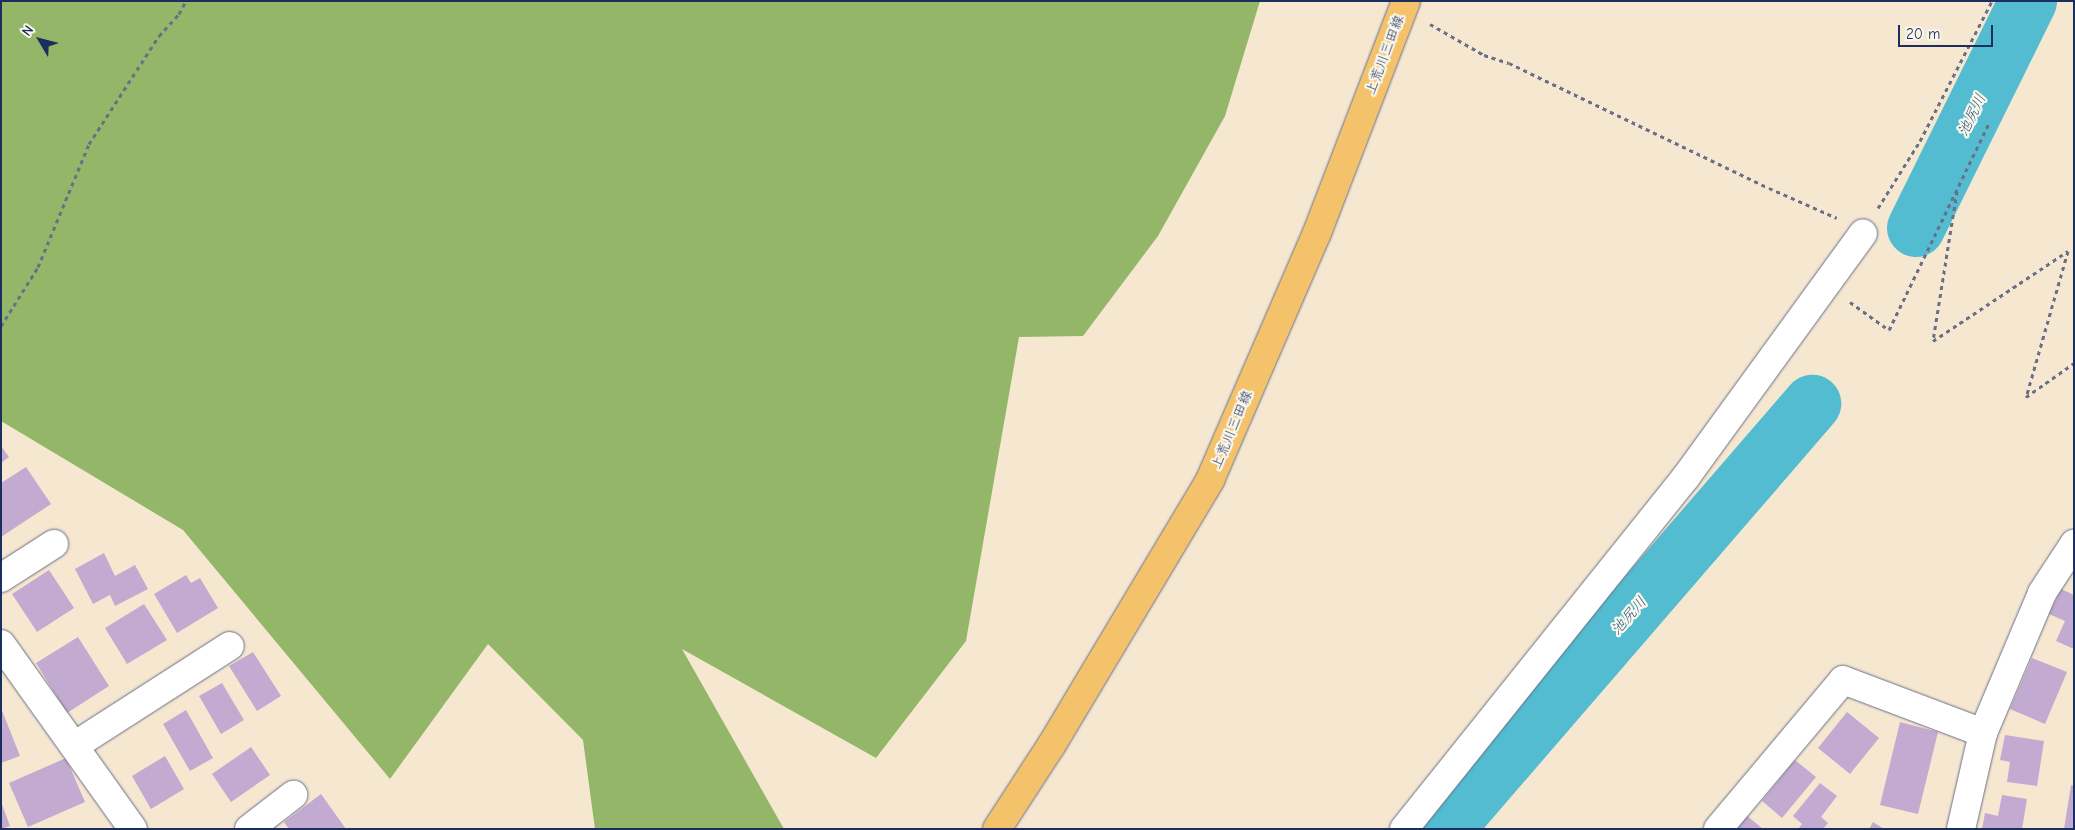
<!DOCTYPE html>
<meta charset="utf-8">
<style>
body{margin:0}
#map{position:relative;width:2075px;height:830px;overflow:hidden;background:#f6e7d1;font-family:"Comic Neue","Klee One",sans-serif}
div>[style]{position:absolute}
.forest>*{inset:0;background:#94b669}
.river>*{height:58px;margin:-29px;padding:0 29px;transform-origin:29px;border-radius:29px;background:#54bcd1}
.building>*{inset:0;background:#c3aad1}
.path>*{height:3px;margin-top:-1.5px;transform-origin:0;background:repeating-linear-gradient(90deg,#686f86 0 4px,transparent 0 8px)}
.roads{filter:drop-shadow(0 0 1px #686f86) drop-shadow(0 0 1px #686f86)}
.minor>*{height:28px;margin:-14px;padding:0 14px;transform-origin:14px;border-radius:14px;background:#fff}
.major>*{height:28px;margin:-14px;padding:0 14px;transform-origin:14px;border-radius:14px;background:#f3c26a}
span{translate:-50% -50%;white-space:nowrap;text-align:center;line-height:1.15;-webkit-text-stroke:4.5px #fbf7ec;paint-order:stroke}
.street-label{font-size:14px;color:#1b2f5e}
.water-label{font-size:15px;color:#2c5980;font-style:italic}
.frame{position:absolute;inset:0;border:2px solid #1b2f5e;pointer-events:none}
.north{position:absolute;left:15px;top:15px;width:50px;height:50px;-webkit-text-stroke:4px #fbf7ec;paint-order:stroke;rotate:307deg;font-size:14px;font-weight:700;line-height:20px;text-align:center;color:#1b2f5e}
.north::after{content:'';display:block;margin:auto;width:18px;height:22px;background:#1b2f5e;clip-path:polygon(50% 0,100% 100%,50% 72%,0 100%)}
.scale{position:absolute;left:1898px;top:25px;width:95px;height:22px;box-sizing:border-box;border:2px solid #1b2f5e;border-top:0;padding-left:6px;font-size:15px;line-height:18px;white-space:nowrap;color:#1b2f5e;-webkit-text-stroke:4px #fbf7ec;paint-order:stroke}
</style>
<div id="map">
<div class="forest">
<i style="clip-path:polygon(1px 1px,1260px 1px,1225px 116px,1158px 236px,1083px 336px,1019px 337px,966px 641px,876px 758px,682px 649px,784px 829px,595px 829px,583px 740px,488px 644px,390px 779px,183px 530px,1px 421px)"></i>
</div>
<div class="river">
<i style="left:1916px;top:228px;width:253px;rotate:-63.7deg"></i>
<i style="left:1445px;top:829px;width:562px;rotate:-49.19deg"></i>
</div>
<div class="building">
<i style="clip-path:polygon(1px 446px,9px 457px,1px 463px)"></i>
<i style="clip-path:polygon(26px 467px,51px 504px,1px 537px,1px 483px)"></i>
<i style="clip-path:polygon(104px 553px,115px 576px,135px 565px,148px 589px,115px 606px,110px 595px,93px 604px,75px 569px)"></i>
<i style="clip-path:polygon(49px 570px,74px 608px,37px 632px,12px 594px)"></i>
<i style="clip-path:polygon(186px 575px,191px 583px,200px 578px,218px 608px,177px 633px,154px 594px)"></i>
<i style="clip-path:polygon(2061px 589px,2074px 595px,2074px 649px,2056px 641px,2065px 621px,2049px 614px)"></i>
<i style="clip-path:polygon(144px 604px,167px 640px,127px 664px,105px 628px)"></i>
<i style="clip-path:polygon(78px 637px,109px 686px,67px 713px,36px 663px)"></i>
<i style="clip-path:polygon(253px 652px,281px 696px,257px 711px,229px 666px)"></i>
<i style="clip-path:polygon(2032px 658px,2067px 672px,2045px 724px,2010px 709px)"></i>
<i style="clip-path:polygon(222px 683px,244px 720px,221px 734px,199px 696px)"></i>
<i style="clip-path:polygon(1px 708px,20px 756px,1px 763px)"></i>
<i style="clip-path:polygon(186px 710px,213px 758px,190px 771px,163px 724px)"></i>
<i style="clip-path:polygon(1847px 712px,1879px 738px,1850px 774px,1818px 748px)"></i>
<i style="clip-path:polygon(1900px 722px,1938px 732px,1918px 814px,1880px 805px)"></i>
<i style="clip-path:polygon(2005px 735px,2044px 741px,2037px 786px,2007px 782px,2010px 762px,2000px 760px)"></i>
<i style="clip-path:polygon(251px 747px,270px 775px,231px 802px,212px 774px)"></i>
<i style="clip-path:polygon(165px 756px,184px 789px,151px 809px,132px 776px)"></i>
<i style="clip-path:polygon(66px 758px,85px 802px,28px 827px,9px 783px)"></i>
<i style="clip-path:polygon(1795px 760px,1816px 777px,1782px 818px,1762px 801px)"></i>
<i style="clip-path:polygon(1820px 783px,1837px 796px,1821px 817px,1828px 823px,1823px 829px,1798px 829px,1802px 824px,1793px 816px)"></i>
<i style="clip-path:polygon(2071px 785px,2074px 786px,2074px 829px,2064px 829px)"></i>
<i style="clip-path:polygon(321px 794px,346px 829px,289px 829px,284px 822px)"></i>
<i style="clip-path:polygon(2002px 795px,2027px 799px,2022px 829px,1982px 829px,1985px 813px,1998px 816px)"></i>
<i style="clip-path:polygon(1px 802px,10px 826px,1px 829px)"></i>
<i style="clip-path:polygon(1746px 815px,1763px 829px,1735px 829px)"></i>
<i style="clip-path:polygon(1873px 822px,1884px 829px,1869px 829px)"></i>
</div>
<div class="path">
<i style="left:1430px;top:24px;width:62px;rotate:29.9deg"></i>
<i style="left:1484px;top:55px;width:26px;rotate:18deg"></i>
<i style="left:1509px;top:63px;width:288px;rotate:25.7deg"></i>
<i style="left:1769px;top:188px;width:74px;rotate:23.8deg"></i>
<i style="left:1957px;top:191px;width:152px;rotate:99.1deg"></i>
<i style="left:1933px;top:341px;width:162px;rotate:-33.7deg"></i>
<i style="left:2068px;top:251px;width:152px;rotate:106deg"></i>
<i style="left:2026px;top:397px;width:59px;rotate:-35.3deg"></i>
<i style="left:1878px;top:208px;width:79px;rotate:-57.9deg"></i>
<i style="left:1920px;top:141px;width:157px;rotate:-62.8deg"></i>
<i style="left:1850px;top:302px;width:48px;rotate:35.7deg"></i>
<i style="left:1889px;top:330px;width:232px;rotate:-64.2deg"></i>
<i style="left:1px;top:326px;width:70px;rotate:-57.9deg"></i>
<i style="left:38px;top:267px;width:133px;rotate:-67.5deg"></i>
<i style="left:89px;top:144px;width:129px;rotate:-57.1deg"></i>
<i style="left:159px;top:36px;width:30px;rotate:-48deg"></i>
<i style="left:179px;top:14px;width:15px;rotate:-62deg"></i>
</div>
<div class="roads">
<div class="minor">
<i style="left:1px;top:578px;width:63px;rotate:-32.7deg"></i>
<i style="left:1px;top:644px;width:227px;rotate:54.5deg"></i>
<i style="left:74px;top:746px;width:185px;rotate:-32.7deg"></i>
<i style="left:249px;top:829px;width:56px;rotate:-37.7deg"></i>
<i style="left:1404px;top:829px;width:451px;rotate:-51.3deg"></i>
<i style="left:1686px;top:477px;width:301px;rotate:-54deg"></i>
<i style="left:1718px;top:829px;width:194px;rotate:-50deg"></i>
<i style="left:1843px;top:680px;width:150px;rotate:20.7deg"></i>
<i style="left:1961px;top:829px;width:98px;rotate:-77.1deg"></i>
<i style="left:1983px;top:733px;width:152px;rotate:-67.1deg"></i>
<i style="left:2042px;top:593px;width:59px;rotate:-56.9deg"></i>
</div>
<div class="major">
<i style="left:997px;top:829px;width:99px;rotate:-57deg"></i>
<i style="left:1051px;top:746px;width:310px;rotate:-59.1deg"></i>
<i style="left:1210px;top:480px;width:269px;rotate:-66.6deg"></i>
<i style="left:1317px;top:233px;width:248px;rotate:-69deg"></i>
</div>
</div>
<div class="street-label">
<span style="left:1385px;top:55px;rotate:-69deg">上荒川三田線</span>
<span style="left:1232px;top:430px;rotate:-67deg">上荒川三田線</span>
</div>
<div class="water-label">
<span style="left:1972px;top:115px;rotate:-64deg">池尻川</span>
<span style="left:1629px;top:616px;rotate:-49deg">池尻川</span>
</div>
<div class="frame"></div>
<div class="north">N</div>
<div class="scale">20 m</div>
</div>
